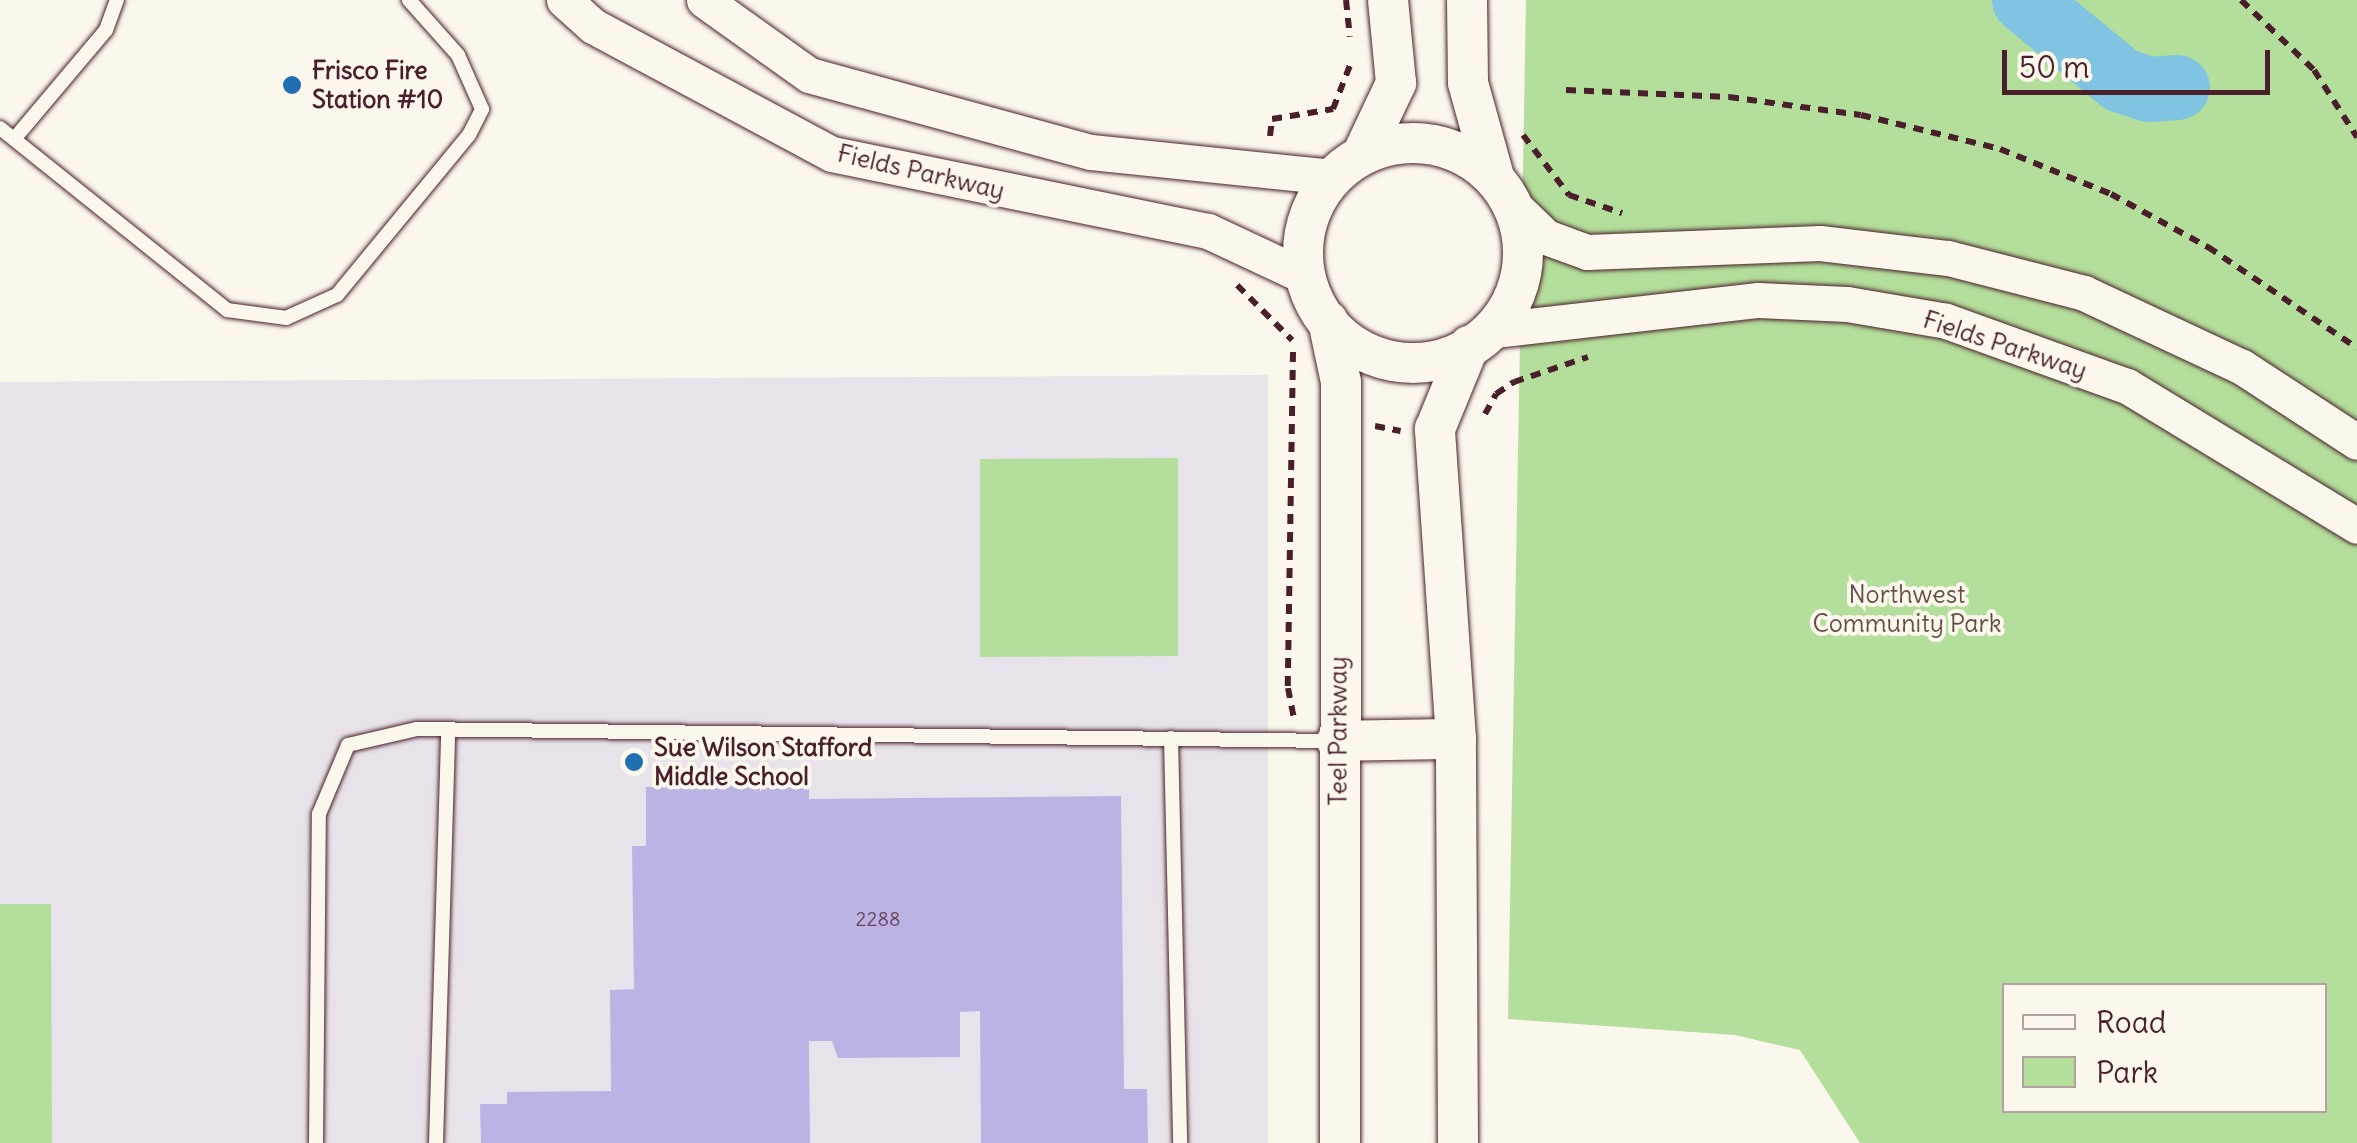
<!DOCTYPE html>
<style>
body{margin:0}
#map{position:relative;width:2357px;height:1143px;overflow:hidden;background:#fbf7ec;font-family:Delius,sans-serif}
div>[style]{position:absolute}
.built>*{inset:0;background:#e8e3ea}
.green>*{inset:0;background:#b4de9b}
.river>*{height:65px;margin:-32.5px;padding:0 32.5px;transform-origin:32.5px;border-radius:32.5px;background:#80c4e1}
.building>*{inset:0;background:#bbb3e4}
.path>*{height:6px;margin-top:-3px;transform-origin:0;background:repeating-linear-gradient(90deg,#4a1f2b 0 10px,transparent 0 18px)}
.roads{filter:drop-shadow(0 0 2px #4a1f2b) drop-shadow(0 0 2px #4a1f2b)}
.service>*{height:14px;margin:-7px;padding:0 7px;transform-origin:7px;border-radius:7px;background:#fbf7ec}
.tertiary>*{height:35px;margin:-17.5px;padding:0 17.5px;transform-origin:17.5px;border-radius:17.5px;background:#fbf7ec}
.secondary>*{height:40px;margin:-20px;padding:0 20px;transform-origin:20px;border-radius:20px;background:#fbf7ec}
.secondary>.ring{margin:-20px;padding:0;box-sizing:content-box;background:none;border:40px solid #fbf7ec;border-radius:50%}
.dots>*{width:28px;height:28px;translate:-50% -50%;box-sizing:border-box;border:5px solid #fbf7ec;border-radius:50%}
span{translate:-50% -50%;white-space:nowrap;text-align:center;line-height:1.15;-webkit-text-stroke:8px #fbf7ec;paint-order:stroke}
.number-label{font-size:20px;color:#664459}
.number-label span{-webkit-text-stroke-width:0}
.poi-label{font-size:25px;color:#4a1f2b;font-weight:700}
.left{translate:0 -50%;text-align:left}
.street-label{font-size:25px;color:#4a1f2b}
.park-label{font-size:25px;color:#644f47}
.legend{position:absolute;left:2002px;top:983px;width:325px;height:130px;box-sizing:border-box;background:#fbf7ec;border:2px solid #b4a19f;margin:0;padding:12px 18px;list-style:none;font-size:30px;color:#4a1f2b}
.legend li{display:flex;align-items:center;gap:20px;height:50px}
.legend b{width:50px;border:2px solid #b4a19f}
.scale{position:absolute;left:2002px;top:50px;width:268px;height:45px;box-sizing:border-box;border:5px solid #4a1f2b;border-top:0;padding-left:12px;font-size:30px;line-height:35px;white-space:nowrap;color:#4a1f2b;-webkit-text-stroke:8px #fbf7ec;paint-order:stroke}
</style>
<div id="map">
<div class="built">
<i style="clip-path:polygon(1268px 375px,1268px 1143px,0 1143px,0 382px)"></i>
</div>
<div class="green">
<i style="clip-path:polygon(evenodd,1526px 0,2357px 0,2357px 1143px,1860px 1143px,1800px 1050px,1735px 1035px,1508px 1019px,1526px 0,2004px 986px,2324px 986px,2324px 1110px,2004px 1110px,2004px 986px)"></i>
<i style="clip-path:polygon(1178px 458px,1178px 656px,980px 657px,980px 459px)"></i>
<i style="clip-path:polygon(0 904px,51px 904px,52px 1143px,0 1143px)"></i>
</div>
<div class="river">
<i style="left:2024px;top:0;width:126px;rotate:39.5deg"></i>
<i style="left:2121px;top:80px;width:28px;rotate:18deg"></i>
<i style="left:2148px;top:89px;width:29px;rotate:-4deg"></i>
</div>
<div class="building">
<i style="clip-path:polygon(809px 785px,809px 799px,1121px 796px,1124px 1089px,1147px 1089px,1148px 1143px,981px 1143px,980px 1011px,960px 1012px,960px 1057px,838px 1058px,832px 1041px,809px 1041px,810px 1143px,481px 1143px,480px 1104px,507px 1104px,507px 1092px,611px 1091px,610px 990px,634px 989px,632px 846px,646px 846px,646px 787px)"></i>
</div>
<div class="path">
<i style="left:1346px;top:0;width:37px;rotate:84deg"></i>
<i style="left:2241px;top:0;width:101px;rotate:43.8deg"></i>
<i style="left:2314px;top:70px;width:80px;rotate:57.3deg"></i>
<i style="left:1566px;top:90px;width:163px;rotate:2.5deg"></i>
<i style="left:1729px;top:97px;width:133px;rotate:7.8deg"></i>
<i style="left:1861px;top:115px;width:143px;rotate:13.7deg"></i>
<i style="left:2000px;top:149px;width:120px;rotate:22.1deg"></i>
<i style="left:2111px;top:194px;width:111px;rotate:28.7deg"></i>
<i style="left:2208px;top:247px;width:180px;rotate:34.1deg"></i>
<i style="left:1523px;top:135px;width:76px;rotate:52.5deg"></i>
<i style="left:1569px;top:195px;width:56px;rotate:18.8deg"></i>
<i style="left:1270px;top:136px;width:17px;rotate:-83deg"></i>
<i style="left:1272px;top:119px;width:62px;rotate:-9.3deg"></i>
<i style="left:1333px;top:109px;width:53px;rotate:-68.8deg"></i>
<i style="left:1237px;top:285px;width:78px;rotate:45deg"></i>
<i style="left:1293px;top:352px;width:336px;rotate:90.9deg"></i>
<i style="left:1288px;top:688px;width:32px;rotate:79deg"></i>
<i style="left:1485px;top:414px;width:23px;rotate:-61deg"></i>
<i style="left:1496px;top:394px;width:22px;rotate:-34deg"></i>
<i style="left:1514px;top:382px;width:78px;rotate:-18.7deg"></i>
<i style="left:1375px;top:426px;width:26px;rotate:11deg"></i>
</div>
<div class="roads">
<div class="service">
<i style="left:0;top:128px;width:291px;rotate:38.7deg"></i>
<i style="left:227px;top:310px;width:60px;rotate:7.7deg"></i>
<i style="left:286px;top:318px;width:56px;rotate:-24.3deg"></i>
<i style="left:337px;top:295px;width:207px;rotate:-50.5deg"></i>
<i style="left:469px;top:135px;width:29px;rotate:-63deg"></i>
<i style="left:482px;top:109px;width:59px;rotate:-114deg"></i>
<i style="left:458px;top:55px;width:74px;rotate:-131.7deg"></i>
<i style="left:15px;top:138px;width:141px;rotate:-49.9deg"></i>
<i style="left:106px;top:30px;width:32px;rotate:-70deg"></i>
<i style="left:1171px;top:738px;width:405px;rotate:88.7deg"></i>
<i style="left:316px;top:1143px;width:329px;rotate:-89.5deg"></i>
<i style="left:319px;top:814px;width:75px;rotate:-67.2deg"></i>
<i style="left:348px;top:745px;width:71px;rotate:-13.1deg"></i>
<i style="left:417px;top:729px;width:919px;rotate:0.75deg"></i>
<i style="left:436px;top:1143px;width:414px;rotate:-88.3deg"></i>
</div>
<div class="tertiary">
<i style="left:564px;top:0;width:39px;rotate:42deg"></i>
<i style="left:593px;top:26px;width:271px;rotate:28.2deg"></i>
<i style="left:832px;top:154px;width:384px;rotate:11.6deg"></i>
<i style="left:1208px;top:231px;width:106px;rotate:25.1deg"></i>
<i style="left:704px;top:0;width:129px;rotate:35.5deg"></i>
<i style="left:809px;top:75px;width:292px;rotate:15.3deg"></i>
<i style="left:1091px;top:152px;width:243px;rotate:5.9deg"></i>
<i style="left:1514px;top:206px;width:45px;rotate:44.1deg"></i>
<i style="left:1546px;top:237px;width:44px;rotate:20.1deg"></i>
<i style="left:1587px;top:252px;width:233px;rotate:-2.2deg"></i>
<i style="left:1820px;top:243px;width:129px;rotate:6.7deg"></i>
<i style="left:1948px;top:258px;width:140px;rotate:14.4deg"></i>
<i style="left:2084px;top:293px;width:174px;rotate:25.1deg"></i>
<i style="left:2242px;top:367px;width:137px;rotate:33.1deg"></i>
<i style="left:1494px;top:330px;width:266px;rotate:-6.5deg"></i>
<i style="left:1758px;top:300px;width:89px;rotate:2.6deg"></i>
<i style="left:1847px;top:304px;width:100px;rotate:9.7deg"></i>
<i style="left:1946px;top:321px;width:192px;rotate:19.8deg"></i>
<i style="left:2127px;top:386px;width:269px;rotate:31.3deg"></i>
</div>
<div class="secondary">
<i style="left:1467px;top:0;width:83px;rotate:89.3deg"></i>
<i style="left:1468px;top:83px;width:98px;rotate:74.5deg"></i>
<i class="ring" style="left:1303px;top:143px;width:180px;height:180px"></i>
<i style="left:1362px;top:155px;width:80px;rotate:-64.7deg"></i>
<i style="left:1396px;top:83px;width:83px;rotate:-95.5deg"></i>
<i style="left:1328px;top:321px;width:62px;rotate:78deg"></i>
<i style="left:1341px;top:382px;width:761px;rotate:90.08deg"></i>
<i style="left:1337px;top:741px;width:119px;rotate:-1deg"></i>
<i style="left:1458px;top:1143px;width:404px;rotate:-90.3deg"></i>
<i style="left:1456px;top:739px;width:311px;rotate:-93.9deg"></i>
<i style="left:1435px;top:429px;width:90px;rotate:-67.7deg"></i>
</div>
</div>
<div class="dots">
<i style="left:292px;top:85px;background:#1f6fb2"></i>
<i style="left:634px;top:762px;background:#1f6fb2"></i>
</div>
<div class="number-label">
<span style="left:878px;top:918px">2288</span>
</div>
<div class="poi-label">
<span class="left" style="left:312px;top:85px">Frisco Fire<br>Station #10</span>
<span class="left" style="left:654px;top:762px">Sue Wilson Stafford<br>Middle School</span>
</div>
<div class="street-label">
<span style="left:921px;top:172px;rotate:13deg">Fields Parkway</span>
<span style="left:2005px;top:345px;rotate:18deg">Fields Parkway</span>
<span style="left:1338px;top:731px;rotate:-90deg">Teel Parkway</span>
</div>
<div class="park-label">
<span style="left:1907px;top:609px">Northwest<br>Community Park</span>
</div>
<ul class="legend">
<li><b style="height:12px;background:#fbf7ec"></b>Road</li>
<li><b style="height:28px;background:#b4de9b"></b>Park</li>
</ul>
<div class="scale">50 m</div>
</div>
